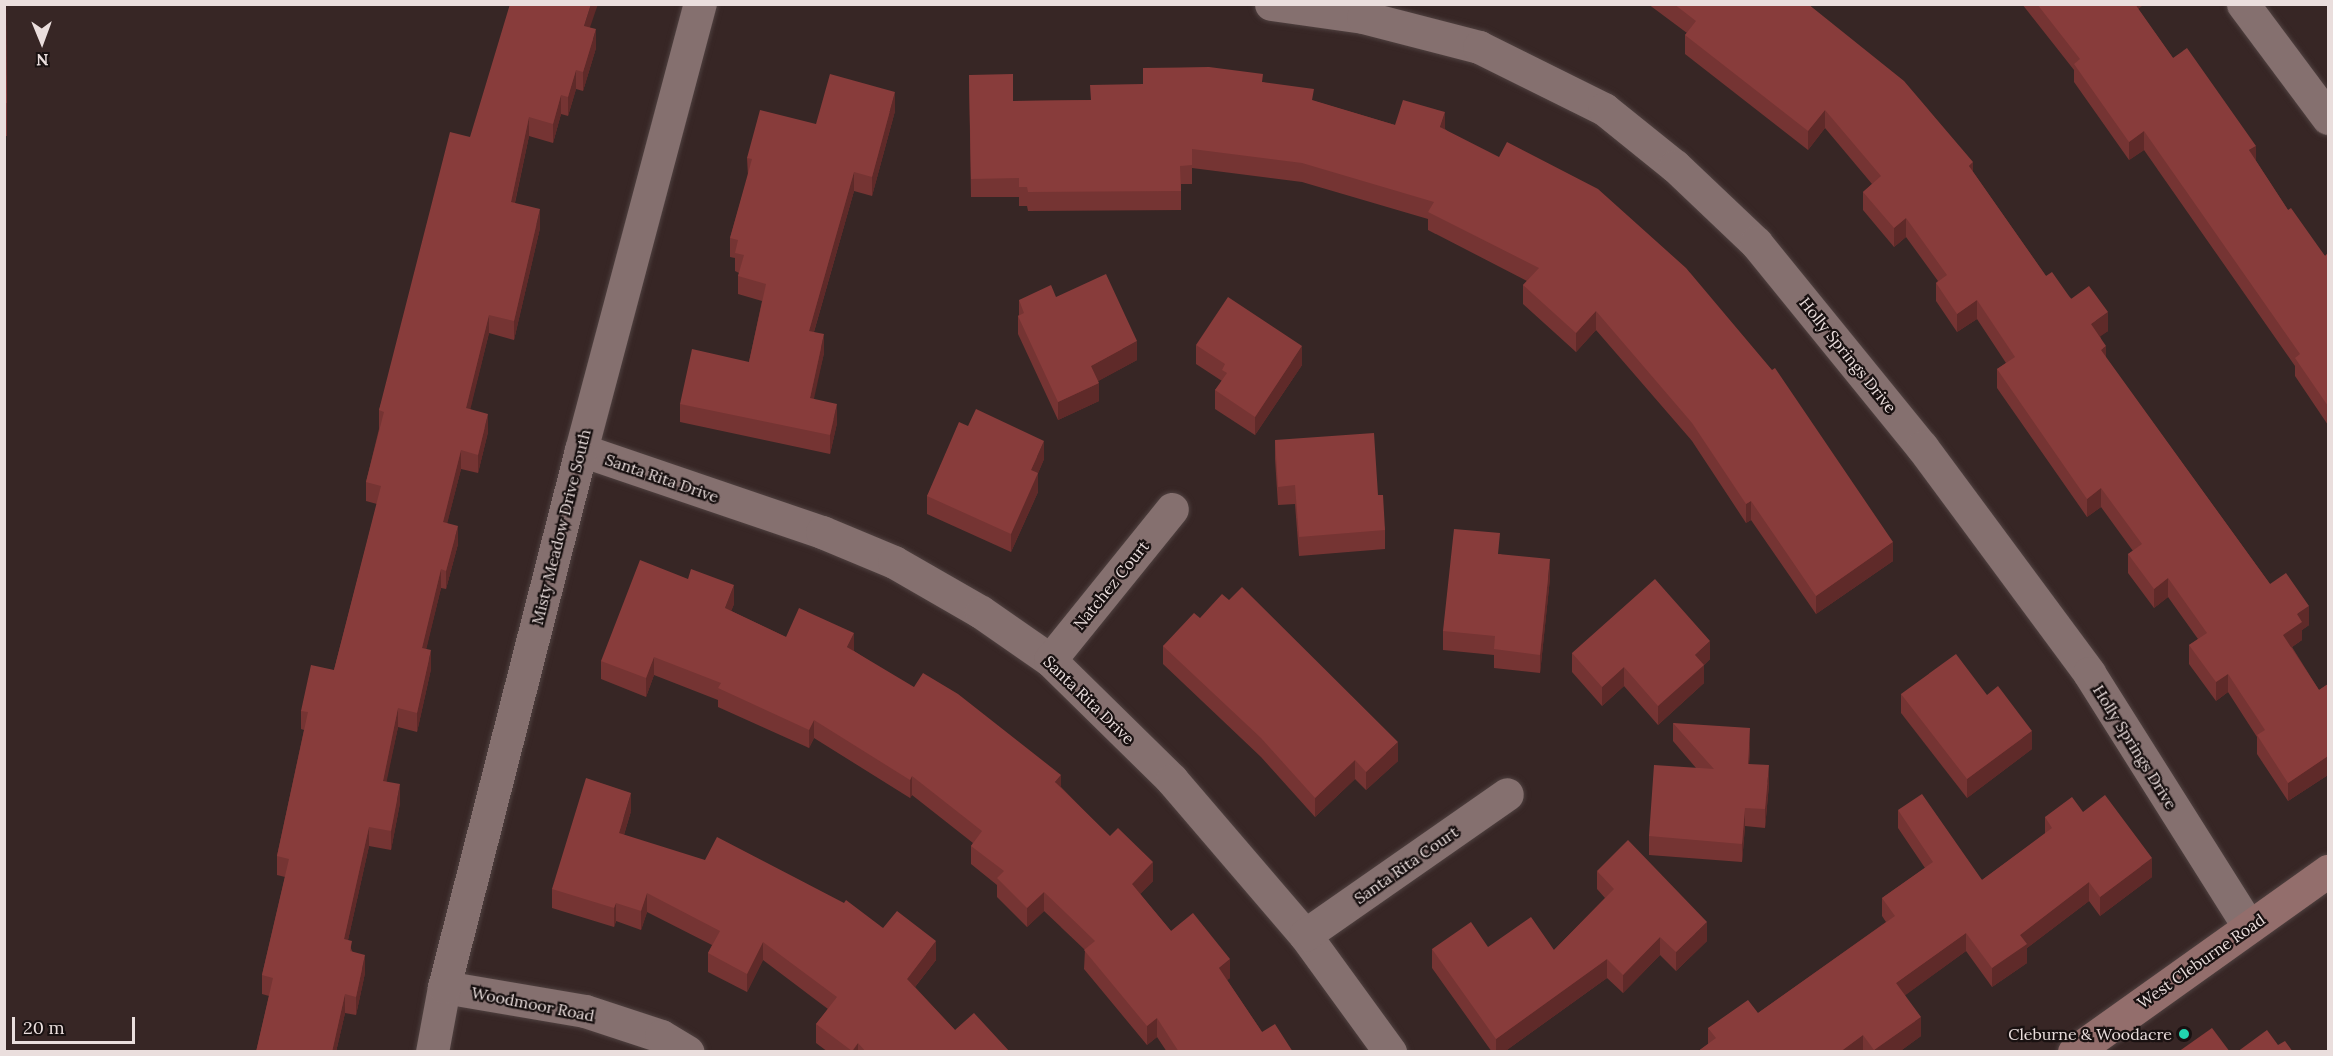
<!DOCTYPE html>
<style>
body{margin:0}
#map{position:relative;width:2333px;height:1056px;overflow:hidden;background:#372625;font-family:Lora,serif}
div>[style]{position:absolute}
.roads{filter:drop-shadow(0 0 2px #4f4140) drop-shadow(0 0 2px #4f4140)}
.street>*{height:33px;margin:-16.5px;padding:0 16.5px;transform-origin:16.5px;border-radius:16.5px;background:#85706f}
.secondary>*{height:33px;margin:-16.5px;padding:0 16.5px;transform-origin:16.5px;border-radius:16.5px;background:#936e6c}
.wall>*{inset:0;background:#753433}
.shaded-wall>*{inset:0;background:#5f2a29}
.building>*{inset:0;background:#883c3b}
.dots>*{width:16px;height:16px;translate:-50% -50%;box-sizing:border-box;border:3px solid #191111;border-radius:50%}
span{translate:-50% -50%;white-space:nowrap;text-align:center;line-height:1.15;-webkit-text-stroke:4.5px #191111;paint-order:stroke}
.street-label{font-size:16px;color:#eadedd}
.poi-label{font-size:16px;color:#eadedd}
.right{translate:-100% -50%;text-align:right}
.frame{position:absolute;inset:0;border:6px solid #eadedd;pointer-events:none}
.north{position:absolute;left:12px;top:12px;width:60px;height:60px;-webkit-text-stroke:4px #191111;paint-order:stroke;rotate:179deg;font-size:16px;font-weight:700;line-height:24px;text-align:center;color:#eadedd}
.north::after{content:'';display:block;margin:auto;width:21px;height:27px;background:#eadedd;clip-path:polygon(50% 0,100% 100%,50% 72%,0 100%)}
.scale{position:absolute;left:12px;top:1017px;width:123px;height:27px;box-sizing:border-box;border:3px solid #eadedd;border-top:0;padding-left:8px;font-size:18px;line-height:21px;white-space:nowrap;color:#eadedd;-webkit-text-stroke:4px #191111;paint-order:stroke}
</style>
<div id="map">
<div class="roads">
<div class="street">
<i style="left:1271px;top:4px;width:93px;rotate:8deg"></i>
<i style="left:1363px;top:17px;width:120px;rotate:14.5deg"></i>
<i style="left:1479px;top:47px;width:140px;rotate:26.4deg"></i>
<i style="left:1604px;top:109px;width:91px;rotate:38.8deg"></i>
<i style="left:1675px;top:166px;width:112px;rotate:43.5deg"></i>
<i style="left:1756px;top:243px;width:263px;rotate:50.9deg"></i>
<i style="left:1922px;top:447px;width:281px;rotate:53.5deg"></i>
<i style="left:2089px;top:673px;width:300px;rotate:57.8deg"></i>
<i style="left:2243px;top:4px;width:142px;rotate:53.3deg"></i>
<i style="left:581px;top:450px;width:255px;rotate:18.8deg"></i>
<i style="left:822px;top:532px;width:78px;rotate:22.6deg"></i>
<i style="left:894px;top:562px;width:100px;rotate:29.9deg"></i>
<i style="left:981px;top:612px;width:84px;rotate:34.8deg"></i>
<i style="left:1050px;top:660px;width:171px;rotate:44.5deg"></i>
<i style="left:1172px;top:780px;width:204px;rotate:49.4deg"></i>
<i style="left:1305px;top:935px;width:145px;rotate:54deg"></i>
<i style="left:1050px;top:660px;width:194px;rotate:-51.1deg"></i>
<i style="left:1305px;top:935px;width:246px;rotate:-34.9deg"></i>
<i style="left:444px;top:987px;width:143px;rotate:9.7deg"></i>
<i style="left:585px;top:1011px;width:80px;rotate:18.2deg"></i>
<i style="left:661px;top:1036px;width:31px;rotate:31deg"></i>
<i style="left:432px;top:1052px;width:66px;rotate:-79.5deg"></i>
<i style="left:444px;top:987px;width:554px;rotate:-75.69deg"></i>
<i style="left:581px;top:450px;width:462px;rotate:-75.1deg"></i>
</div>
<div class="secondary">
<i style="left:2074px;top:1052px;width:312px;rotate:-35.5deg"></i>
</div>
</div>
<div class="wall">
<i style="clip-path:polygon(4px 4px,7px 103px,7px 136px,4px 136px)"></i>
<i style="clip-path:polygon(1648px 4px,1808px 4px,1973px 172px,2046px 276px,2108px 331px,2100px 336px,2106px 358px,2270px 584px,2309px 625px,2302px 630px,2302px 640px,2292px 647px,2319px 690px,2328px 684px,2328px 775px,2288px 801px,2257px 754px,2257px 737px,2228px 692px,2216px 701px,2189px 664px,2189px 645px,2198px 639px,2168px 597px,2154px 608px,2128px 573px,2128px 554px,2133px 551px,2101px 507px,2087px 517px,1997px 388px,1997px 369px,2006px 363px,1977px 319px,1957px 332px,1936px 301px,1936px 283px,1938px 281px,1906px 237px,1894px 247px,1863px 210px,1863px 192px,1872px 184px,1825px 128px,1808px 150px,1685px 54px,1685px 35px,1687px 33px)"></i>
<i style="clip-path:polygon(2022px 4px,2144px 4px,2138px 9px,2173px 58px,2256px 161px,2288px 210px,2325px 256px,2328px 253px,2328px 425px,2295px 376px,2295px 366px,2144px 150px,2129px 160px,2074px 82px,2074px 70px)"></i>
<i style="clip-path:polygon(590px 28px,596px 48px,583px 91px,576px 89px,568px 116px,561px 114px,553px 143px,529px 136px,515px 203px,540px 228px,514px 340px,489px 333px,470px 409px,488px 432px,478px 473px,461px 469px,447px 523px,458px 544px,446px 589px,441px 588px,426px 649px,431px 669px,417px 732px,398px 727px,386px 782px,400px 803px,391px 850px,369px 846px,348px 940px,352px 951px,365px 973px,356px 1015px,345px 1013px,336px 1052px,256px 1052px,269px 996px,262px 994px,262px 975px,285px 877px,277px 875px,277px 856px,304px 730px,301px 729px,301px 711px,334px 670px,377px 504px,366px 501px,366px 482px,379px 429px,379px 410px,470px 137px)"></i>
<i style="clip-path:polygon(969px 75px,1013px 101px,1090px 100px,1263px 82px,1314px 101px,1395px 125px,1445px 129px,1893px 561px,1816px 614px,1751px 520px,1746px 523px,1692px 441px,1596px 330px,1576px 352px,1523px 304px,1523px 285px,1527px 281px,1428px 230px,1428px 219px,1302px 182px,1192px 168px,1192px 184px,1181px 184px,1181px 210px,1028px 211px,1027px 206px,1019px 206px,1019px 197px,971px 197px)"></i>
<i style="clip-path:polygon(895px 111px,872px 196px,854px 191px,814px 332px,824px 353px,813px 399px,837px 423px,830px 454px,680px 422px,680px 404px,749px 362px,762px 301px,738px 294px,738px 276px,739px 273px,735px 271px,735px 258px,730px 257px,730px 238px,748px 176px,747px 158px,816px 124px)"></i>
<i style="clip-path:polygon(1056px 297px,1137px 360px,1098px 381px,1099px 401px,1058px 420px,1018px 334px,1018px 316px,1019px 315px,1019px 300px)"></i>
<i style="clip-path:polygon(1196px 345px,1302px 365px,1255px 435px,1215px 409px,1215px 390px,1222px 381px,1196px 364px)"></i>
<i style="clip-path:polygon(968px 426px,1044px 459px,1038px 473px,1038px 492px,1011px 552px,927px 514px,927px 496px)"></i>
<i style="clip-path:polygon(1275px 440px,1378px 495px,1385px 530px,1385px 549px,1299px 556px,1295px 504px,1278px 505px,1275px 459px)"></i>
<i style="clip-path:polygon(1500px 554px,1550px 578px,1540px 673px,1494px 668px,1494px 655px,1443px 650px,1443px 631px)"></i>
<i style="clip-path:polygon(734px 604px,731px 611px,786px 637px,854px 651px,1061px 787px,1153px 881px,1140px 894px,1171px 931px,1230px 978px,1227px 980px,1262px 1032px,1293px 1052px,1167px 1052px,1157px 1037px,1147px 1045px,1084px 969px,1085px 950px,1044px 911px,1027px 927px,997px 897px,997px 885px,971px 864px,971px 846px,973px 843px,912px 795px,910px 798px,814px 738px,809px 748px,718px 707px,718px 700px,654px 675px,646px 697px,601px 679px,601px 661px)"></i>
<i style="clip-path:polygon(1200px 618px,1398px 761px,1366px 790px,1355px 779px,1315px 817px,1261px 757px,1163px 664px,1163px 646px)"></i>
<i style="clip-path:polygon(1572px 653px,1710px 659px,1704px 665px,1704px 683px,1658px 725px,1624px 686px,1602px 706px,1572px 672px)"></i>
<i style="clip-path:polygon(1901px 694px,1987px 695px,2032px 749px,1967px 798px,1901px 713px)"></i>
<i style="clip-path:polygon(1673px 723px,1750px 747px,1749px 764px,1769px 784px,1765px 828px,1745px 826px,1742px 862px,1649px 855px,1649px 836px,1696px 768px,1673px 741px)"></i>
<i style="clip-path:polygon(1898px 810px,1982px 880px,2045px 834px,2045px 817px,2083px 812px,2152px 877px,2100px 916px,2089px 901px,2027px 948px,2027px 963px,1992px 987px,1966px 951px,1905px 995px,1921px 1036px,1899px 1052px,1697px 1052px,1708px 1044px,1708px 1028px,1758px 1013px,1886px 922px,1882px 916px,1882px 898px,1925px 868px,1898px 828px)"></i>
<i style="clip-path:polygon(631px 811px,624px 835px,883px 928px,936px 960px,915px 987px,955px 1030px,1010px 1052px,828px 1052px,816px 1043px,816px 1024px,828px 1009px,763px 960px,747px 992px,708px 972px,708px 953px,712px 945px,647px 912px,641px 930px,616px 921px,614px 927px,552px 908px,552px 889px)"></i>
<i style="clip-path:polygon(1597px 871px,1707px 941px,1676px 971px,1660px 955px,1623px 993px,1607px 978px,1504px 1052px,1492px 1052px,1432px 968px,1432px 949px,1488px 947px,1554px 950px,1605px 898px,1597px 889px)"></i>
</div>
<div class="shaded-wall">
<i style="clip-path:polygon(591px 4px,598px 4px,584px 45px,584px 26px)"></i>
<i style="clip-path:polygon(2130px 4px,2144px 4px,2130px 16px)"></i>
<i style="clip-path:polygon(596px 29px,596px 48px,583px 91px,583px 72px)"></i>
<i style="clip-path:polygon(576px 70px,576px 89px,568px 116px,568px 97px)"></i>
<i style="clip-path:polygon(895px 92px,895px 111px,872px 196px,872px 177px)"></i>
<i style="clip-path:polygon(561px 95px,561px 114px,553px 143px,553px 124px)"></i>
<i style="clip-path:polygon(1825px 110px,1825px 128px,1808px 150px,1808px 131px)"></i>
<i style="clip-path:polygon(1445px 112px,1445px 131px,1440px 127px)"></i>
<i style="clip-path:polygon(529px 117px,529px 136px,511px 220px,511px 202px)"></i>
<i style="clip-path:polygon(2144px 131px,2144px 150px,2129px 160px,2129px 142px)"></i>
<i style="clip-path:polygon(2256px 146px,2256px 165px,2249px 150px)"></i>
<i style="clip-path:polygon(1973px 162px,1973px 181px,1969px 166px)"></i>
<i style="clip-path:polygon(854px 172px,854px 191px,809px 349px,809px 331px)"></i>
<i style="clip-path:polygon(540px 209px,540px 228px,514px 340px,514px 321px)"></i>
<i style="clip-path:polygon(1906px 218px,1906px 237px,1894px 247px,1894px 228px)"></i>
<i style="clip-path:polygon(1977px 300px,1977px 319px,1957px 332px,1957px 314px)"></i>
<i style="clip-path:polygon(1596px 311px,1596px 330px,1576px 352px,1576px 333px)"></i>
<i style="clip-path:polygon(2108px 312px,2108px 331px,2091px 343px,2091px 324px)"></i>
<i style="clip-path:polygon(489px 315px,489px 333px,466px 427px,466px 408px)"></i>
<i style="clip-path:polygon(824px 334px,824px 353px,810px 417px,810px 398px)"></i>
<i style="clip-path:polygon(1137px 341px,1137px 360px,1091px 385px,1091px 366px)"></i>
<i style="clip-path:polygon(1302px 346px,1302px 365px,1255px 435px,1255px 417px)"></i>
<i style="clip-path:polygon(2106px 346px,2106px 364px,2101px 350px)"></i>
<i style="clip-path:polygon(1099px 383px,1099px 401px,1058px 420px,1058px 402px)"></i>
<i style="clip-path:polygon(837px 404px,837px 423px,830px 454px,830px 435px)"></i>
<i style="clip-path:polygon(488px 414px,488px 432px,478px 473px,478px 455px)"></i>
<i style="clip-path:polygon(1044px 441px,1044px 459px,1037px 476px,1038px 473px,1038px 492px,1011px 552px,1011px 534px,1031px 470px)"></i>
<i style="clip-path:polygon(461px 450px,461px 469px,443px 540px,443px 522px)"></i>
<i style="clip-path:polygon(2101px 488px,2101px 507px,2087px 517px,2087px 499px)"></i>
<i style="clip-path:polygon(1751px 501px,1751px 520px,1746px 523px,1746px 504px)"></i>
<i style="clip-path:polygon(458px 526px,458px 544px,446px 589px,446px 571px)"></i>
<i style="clip-path:polygon(1893px 542px,1893px 561px,1816px 614px,1816px 596px)"></i>
<i style="clip-path:polygon(1550px 559px,1550px 578px,1540px 673px,1540px 655px)"></i>
<i style="clip-path:polygon(441px 569px,441px 588px,422px 667px,422px 648px)"></i>
<i style="clip-path:polygon(2168px 578px,2168px 597px,2154px 608px,2154px 589px)"></i>
<i style="clip-path:polygon(734px 585px,734px 604px,725px 627px,725px 608px)"></i>
<i style="clip-path:polygon(2309px 606px,2309px 625px,2302px 630px,2302px 640px,2283px 653px,2283px 635px,2297px 614px)"></i>
<i style="clip-path:polygon(854px 633px,854px 652px,847px 647px)"></i>
<i style="clip-path:polygon(1710px 641px,1710px 659px,1704px 665px,1704px 683px,1658px 725px,1658px 706px,1695px 655px)"></i>
<i style="clip-path:polygon(431px 650px,431px 669px,417px 732px,417px 713px)"></i>
<i style="clip-path:polygon(654px 657px,654px 675px,646px 697px,646px 678px)"></i>
<i style="clip-path:polygon(1624px 667px,1624px 686px,1602px 706px,1602px 687px)"></i>
<i style="clip-path:polygon(2228px 674px,2228px 692px,2216px 701px,2216px 682px)"></i>
<i style="clip-path:polygon(398px 708px,398px 727px,383px 799px,383px 781px)"></i>
<i style="clip-path:polygon(814px 720px,814px 738px,809px 748px,809px 730px)"></i>
<i style="clip-path:polygon(1750px 728px,1750px 747px,1748px 782px,1748px 764px)"></i>
<i style="clip-path:polygon(2032px 731px,2032px 749px,1967px 798px,1967px 779px)"></i>
<i style="clip-path:polygon(1398px 742px,1398px 761px,1366px 790px,1366px 772px)"></i>
<i style="clip-path:polygon(2328px 756px,2328px 775px,2288px 801px,2288px 783px)"></i>
<i style="clip-path:polygon(1355px 760px,1355px 779px,1315px 817px,1315px 798px)"></i>
<i style="clip-path:polygon(1769px 765px,1769px 784px,1765px 828px,1765px 809px)"></i>
<i style="clip-path:polygon(1061px 775px,1061px 794px,1055px 782px)"></i>
<i style="clip-path:polygon(912px 776px,912px 795px,910px 798px,910px 780px)"></i>
<i style="clip-path:polygon(400px 784px,400px 803px,391px 850px,391px 831px)"></i>
<i style="clip-path:polygon(631px 793px,631px 811px,619px 851px,619px 833px)"></i>
<i style="clip-path:polygon(1745px 808px,1745px 826px,1742px 862px,1742px 844px)"></i>
<i style="clip-path:polygon(369px 827px,369px 846px,344px 958px,344px 939px)"></i>
<i style="clip-path:polygon(2152px 858px,2152px 877px,2100px 916px,2100px 897px)"></i>
<i style="clip-path:polygon(1153px 862px,1153px 881px,1132px 902px,1132px 884px)"></i>
<i style="clip-path:polygon(2089px 882px,2089px 901px,2027px 948px,2027px 963px,1992px 987px,1992px 968px,2020px 935px)"></i>
<i style="clip-path:polygon(1044px 892px,1044px 911px,1027px 927px,1027px 908px)"></i>
<i style="clip-path:polygon(647px 893px,647px 912px,641px 930px,641px 911px)"></i>
<i style="clip-path:polygon(616px 903px,616px 921px,614px 927px,614px 908px)"></i>
<i style="clip-path:polygon(1707px 922px,1707px 941px,1676px 971px,1676px 952px)"></i>
<i style="clip-path:polygon(1966px 933px,1966px 951px,1896px 1002px,1896px 983px)"></i>
<i style="clip-path:polygon(1660px 937px,1660px 955px,1623px 993px,1623px 975px)"></i>
<i style="clip-path:polygon(936px 941px,936px 960px,907px 997px,907px 979px)"></i>
<i style="clip-path:polygon(763px 942px,763px 960px,747px 992px,747px 974px)"></i>
<i style="clip-path:polygon(365px 955px,365px 973px,356px 1015px,356px 997px)"></i>
<i style="clip-path:polygon(1230px 959px,1230px 978px,1219px 987px,1219px 968px)"></i>
<i style="clip-path:polygon(1607px 959px,1607px 978px,1504px 1052px,1496px 1052px,1496px 1039px)"></i>
<i style="clip-path:polygon(345px 994px,345px 1013px,336px 1052px,332px 1052px)"></i>
<i style="clip-path:polygon(1921px 1017px,1921px 1036px,1899px 1052px,1874px 1052px,1874px 1050px)"></i>
<i style="clip-path:polygon(1157px 1018px,1157px 1037px,1147px 1045px,1147px 1026px)"></i>
<i style="clip-path:polygon(1863px 1035px,1863px 1052px,1840px 1052px)"></i>
<i style="clip-path:polygon(858px 1043px,858px 1052px,852px 1052px)"></i>
</div>
<div class="building">
<i style="clip-path:polygon(4px 4px,6px 4px,7px 103px,4px 103px)"></i>
<i style="clip-path:polygon(510px 4px,591px 4px,584px 26px,596px 29px,583px 72px,576px 70px,568px 97px,561px 95px,553px 124px,529px 117px,511px 202px,540px 209px,514px 321px,489px 315px,466px 408px,488px 414px,478px 455px,461px 450px,443px 522px,458px 526px,446px 571px,441px 569px,422px 648px,431px 650px,417px 713px,398px 708px,383px 781px,400px 784px,391px 831px,369px 827px,344px 939px,352px 941px,350px 951px,365px 955px,356px 997px,345px 994px,332px 1052px,256px 1052px,273px 978px,262px 975px,289px 859px,277px 856px,308px 712px,301px 711px,311px 665px,334px 670px,381px 486px,366px 482px,384px 412px,379px 410px,450px 132px,470px 137px)"></i>
<i style="clip-path:polygon(1674px 4px,1808px 4px,1904px 81px,1973px 162px,1969px 166px,2046px 276px,2052px 272px,2071px 299px,2089px 286px,2108px 312px,2091px 324px,2106px 346px,2101px 350px,2270px 584px,2286px 573px,2309px 606px,2297px 614px,2302px 622px,2283px 635px,2319px 690px,2328px 684px,2328px 756px,2288px 783px,2257px 735px,2265px 730px,2228px 674px,2216px 682px,2189px 645px,2207px 633px,2168px 578px,2154px 589px,2128px 554px,2142px 544px,2101px 488px,2087px 499px,1997px 369px,2015px 357px,1977px 300px,1957px 314px,1936px 283px,1947px 275px,1906px 218px,1894px 228px,1863px 192px,1881px 176px,1825px 110px,1808px 131px,1685px 35px,1696px 21px)"></i>
<i style="clip-path:polygon(2037px 4px,2135px 4px,2173px 58px,2187px 48px,2256px 146px,2249px 150px,2288px 210px,2291px 208px,2325px 256px,2328px 253px,2328px 303px,2327px 304px,2328px 307px,2328px 406px,2295px 358px,2300px 354px,2144px 131px,2129px 142px,2074px 64px,2080px 59px)"></i>
<i style="clip-path:polygon(1209px 67px,1263px 74px,1262px 82px,1314px 89px,1312px 100px,1395px 125px,1403px 100px,1445px 112px,1440px 127px,1499px 157px,1507px 142px,1598px 189px,1686px 268px,1772px 370px,1775px 368px,1893px 542px,1816px 596px,1751px 501px,1746px 504px,1692px 423px,1596px 311px,1576px 333px,1523px 285px,1539px 268px,1428px 212px,1434px 202px,1302px 163px,1192px 149px,1192px 165px,1180px 166px,1181px 191px,1028px 192px,1027px 187px,1019px 187px,1019px 178px,971px 179px,969px 75px,1013px 74px,1013px 101px,1091px 100px,1090px 85px,1143px 84px,1143px 68px)"></i>
<i style="clip-path:polygon(830px 74px,895px 92px,872px 177px,854px 172px,809px 331px,824px 334px,810px 398px,837px 404px,830px 435px,680px 404px,692px 349px,749px 362px,766px 284px,738px 276px,744px 255px,735px 253px,738px 240px,730px 238px,752px 159px,747px 158px,760px 110px,816px 124px)"></i>
<i style="clip-path:polygon(1106px 274px,1137px 341px,1091px 366px,1099px 383px,1058px 402px,1018px 316px,1024px 313px,1019px 300px,1051px 285px,1056px 297px)"></i>
<i style="clip-path:polygon(1228px 297px,1302px 346px,1255px 417px,1215px 390px,1227px 373px,1222px 370px,1225px 364px,1196px 345px)"></i>
<i style="clip-path:polygon(976px 409px,1044px 441px,1031px 470px,1038px 473px,1011px 534px,927px 496px,959px 422px,968px 426px)"></i>
<i style="clip-path:polygon(1374px 433px,1378px 495px,1383px 495px,1385px 530px,1299px 537px,1295px 485px,1278px 487px,1275px 440px)"></i>
<i style="clip-path:polygon(1454px 529px,1500px 533px,1498px 554px,1550px 559px,1540px 655px,1494px 649px,1495px 636px,1443px 631px)"></i>
<i style="clip-path:polygon(640px 560px,688px 579px,691px 569px,734px 585px,725px 608px,786px 637px,799px 608px,854px 633px,847px 647px,914px 687px,923px 673px,958px 694px,1061px 775px,1055px 782px,1110px 836px,1118px 828px,1153px 862px,1132px 884px,1171px 931px,1193px 913px,1230px 959px,1219px 968px,1262px 1032px,1275px 1024px,1293px 1052px,1179px 1052px,1157px 1018px,1147px 1026px,1084px 950px,1095px 941px,1044px 892px,1027px 908px,997px 878px,1004px 871px,971px 846px,982px 831px,912px 776px,910px 780px,814px 720px,809px 730px,718px 688px,721px 683px,654px 657px,646px 678px,601px 661px)"></i>
<i style="clip-path:polygon(1655px 579px,1710px 641px,1695px 655px,1704px 665px,1658px 706px,1624px 667px,1602px 687px,1572px 653px)"></i>
<i style="clip-path:polygon(1242px 587px,1398px 742px,1366px 772px,1355px 760px,1315px 798px,1261px 738px,1163px 646px,1194px 613px,1200px 618px,1222px 594px,1229px 600px)"></i>
<i style="clip-path:polygon(1956px 654px,1987px 695px,1998px 686px,2032px 731px,1967px 779px,1901px 694px)"></i>
<i style="clip-path:polygon(1673px 723px,1750px 728px,1748px 764px,1769px 765px,1765px 809px,1745px 808px,1742px 844px,1649px 836px,1654px 765px,1714px 769px)"></i>
<i style="clip-path:polygon(586px 778px,631px 793px,619px 833px,705px 860px,717px 837px,844px 903px,846px 900px,883px 928px,897px 911px,936px 941px,907px 979px,955px 1030px,974px 1013px,1010px 1052px,866px 1052px,858px 1043px,852px 1051px,816px 1024px,837px 997px,763px 942px,747px 974px,708px 953px,720px 931px,647px 893px,641px 911px,616px 903px,614px 908px,552px 889px)"></i>
<i style="clip-path:polygon(1922px 794px,1982px 880px,2052px 828px,2045px 817px,2072px 797px,2083px 812px,2105px 795px,2152px 858px,2100px 897px,2089px 882px,2020px 935px,2027px 944px,1992px 968px,1966px 933px,1896px 983px,1921px 1017px,1874px 1050px,1863px 1035px,1840px 1052px,1697px 1052px,1716px 1038px,1708px 1028px,1748px 1000px,1758px 1013px,1895px 916px,1882px 898px,1933px 862px,1898px 810px)"></i>
<i style="clip-path:polygon(1628px 840px,1707px 922px,1676px 952px,1660px 937px,1623px 975px,1607px 959px,1496px 1039px,1432px 949px,1471px 922px,1488px 947px,1531px 917px,1554px 950px,1614px 889px,1597px 871px)"></i>
<i style="clip-path:polygon(2212px 1028px,2230px 1052px,2178px 1052px)"></i>
<i style="clip-path:polygon(2267px 1030px,2278px 1045px,2285px 1041px,2293px 1052px,2237px 1052px)"></i>
</div>
<div class="dots">
<i style="left:2184px;top:1034px;background:#22d5af"></i>
</div>
<div class="street-label">
<span style="left:1848px;top:355px;rotate:51deg">Holly Springs Drive</span>
<span style="left:662px;top:478px;rotate:19deg">Santa Rita Drive</span>
<span style="left:561px;top:527px;rotate:-76deg">Misty Meadow Drive South</span>
<span style="left:1111px;top:585px;rotate:-51deg">Natchez Court</span>
<span style="left:1089px;top:700px;rotate:44deg">Santa Rita Drive</span>
<span style="left:2135px;top:747px;rotate:58deg">Holly Springs Drive</span>
<span style="left:1406px;top:865px;rotate:-35deg">Santa Rita Court</span>
<span style="left:2201px;top:961px;rotate:-35deg">West Cleburne Road</span>
<span style="left:533px;top:1004px;rotate:11deg">Woodmoor Road</span>
</div>
<div class="poi-label">
<span class="right" style="left:2172px;top:1034px">Cleburne &amp; Woodacre</span>
</div>
<div class="frame"></div>
<div class="north">N</div>
<div class="scale">20 m</div>
</div>
